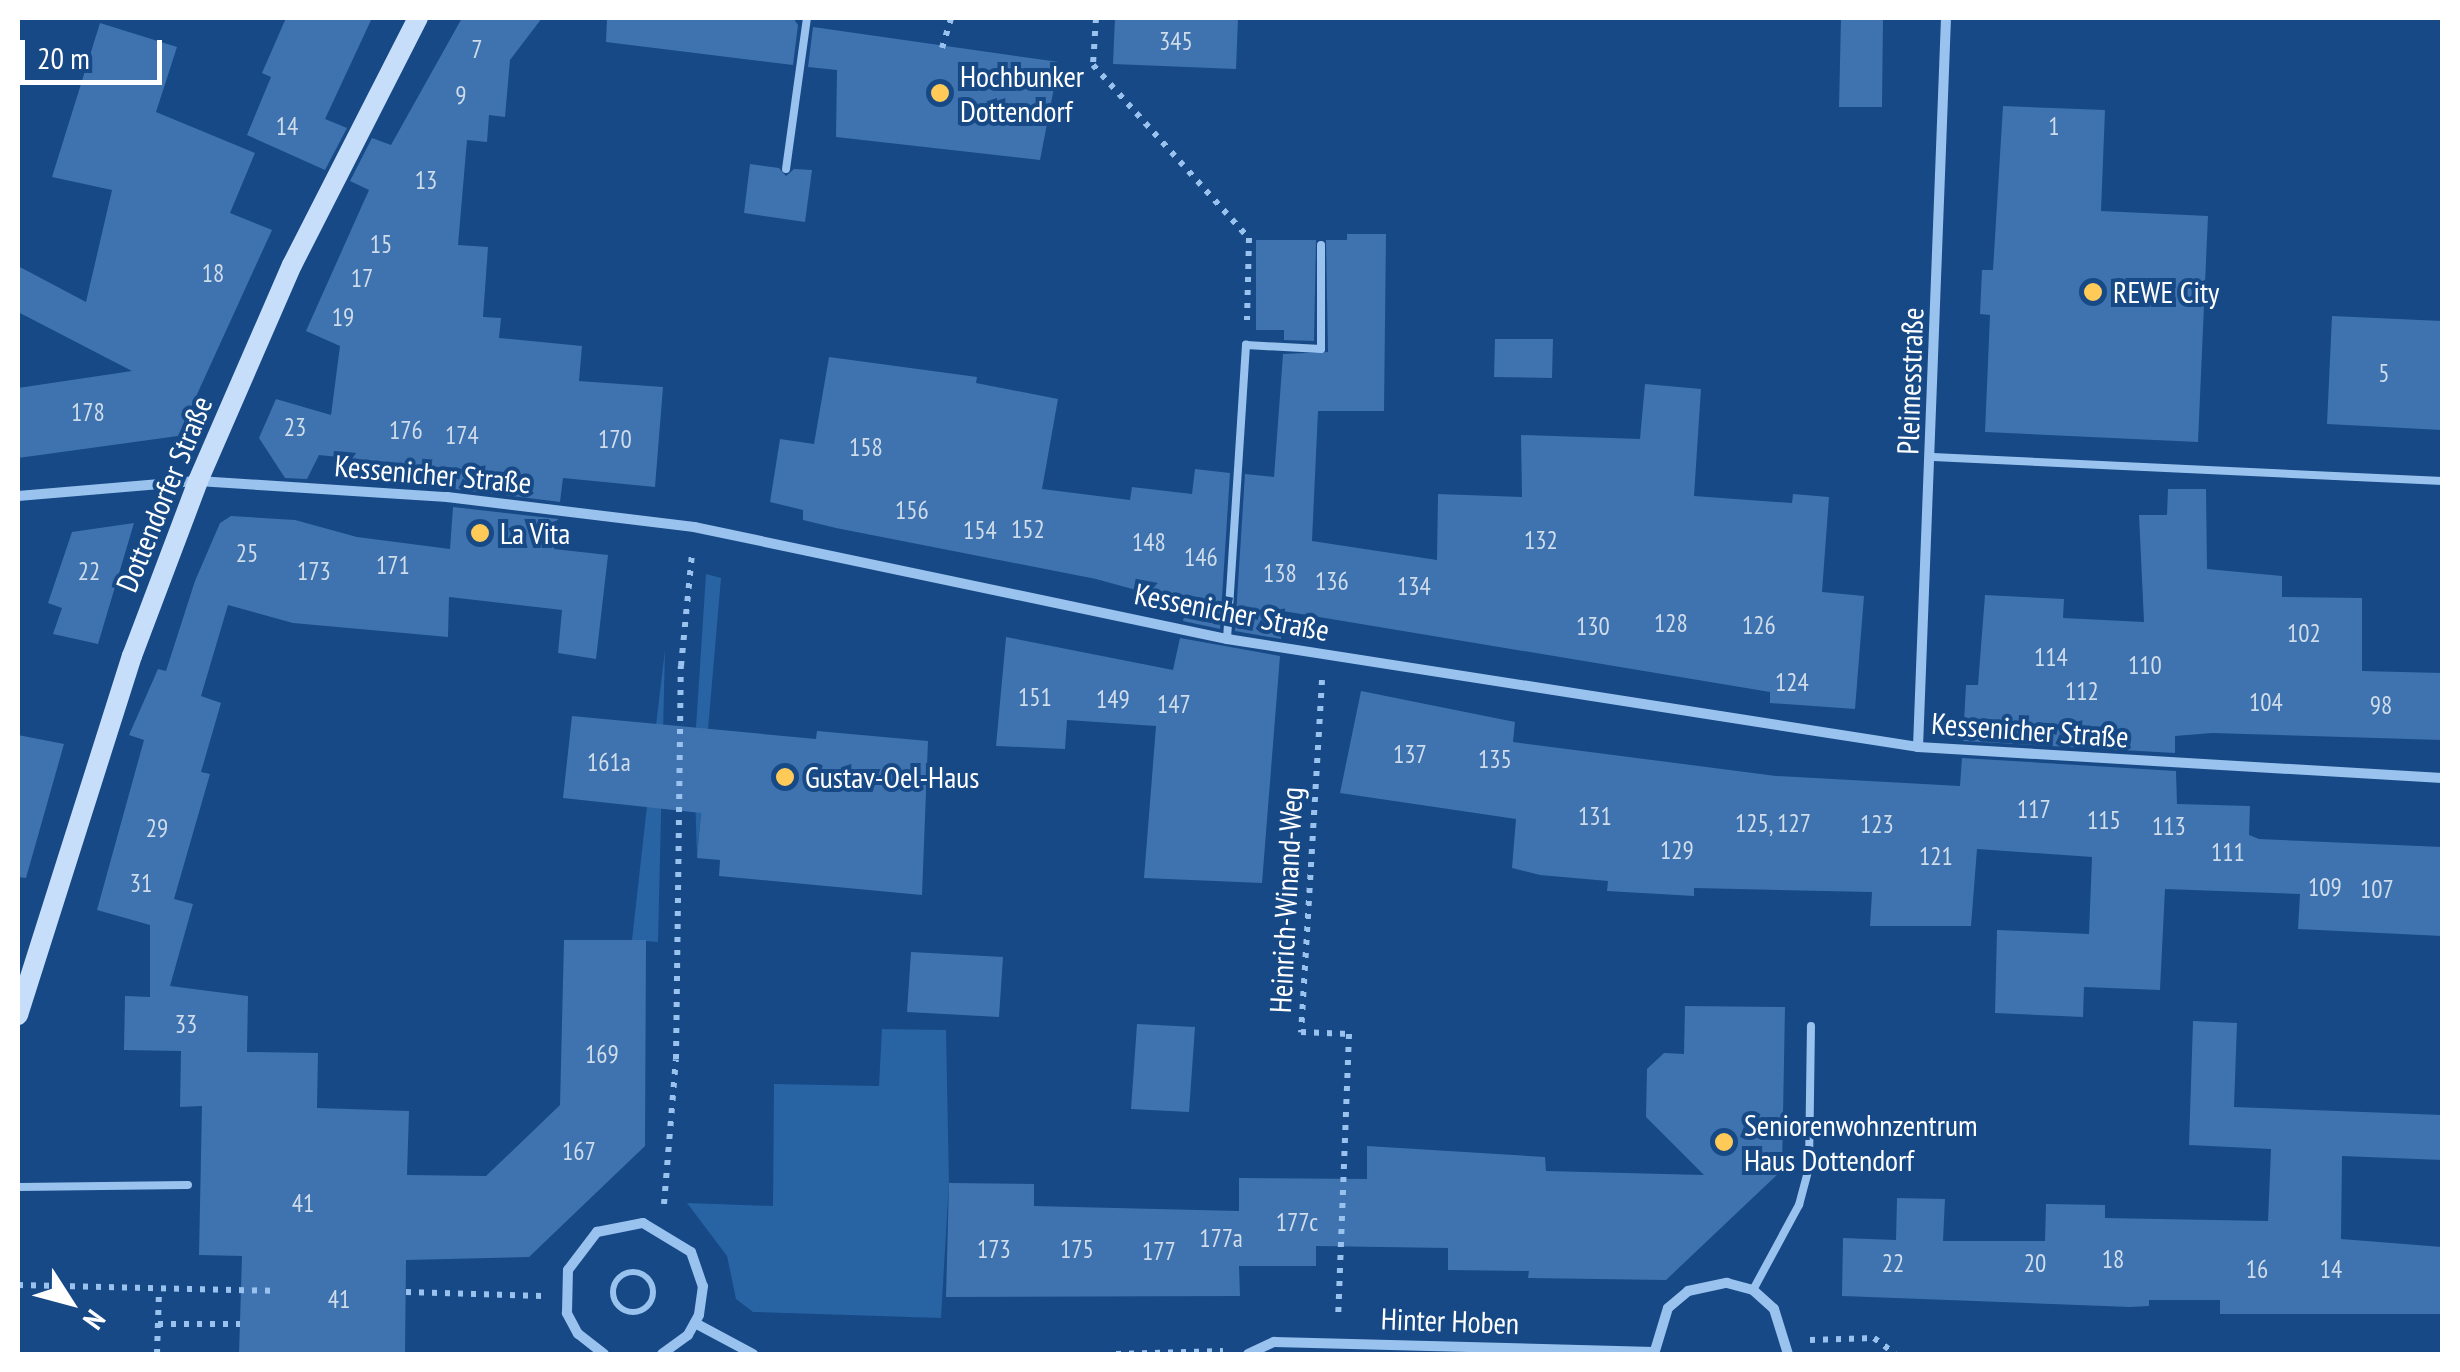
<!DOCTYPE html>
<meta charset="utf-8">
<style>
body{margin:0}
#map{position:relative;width:2460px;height:1372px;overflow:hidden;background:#164985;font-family:"PT Sans Narrow",sans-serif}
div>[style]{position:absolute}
.green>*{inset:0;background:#2863a4}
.building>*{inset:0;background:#3e73af}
.path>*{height:6px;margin-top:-3px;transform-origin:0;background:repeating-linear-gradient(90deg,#9ac2ee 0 5px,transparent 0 13px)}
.path>.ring{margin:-3px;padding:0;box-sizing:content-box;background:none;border:6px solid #9ac2ee;border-radius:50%}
.lane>*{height:8px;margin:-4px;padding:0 4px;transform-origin:4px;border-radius:4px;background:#9ac2ee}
.street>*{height:10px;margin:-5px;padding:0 5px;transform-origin:5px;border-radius:5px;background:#9ac2ee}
.secondary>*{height:20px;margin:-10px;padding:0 10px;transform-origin:10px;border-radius:10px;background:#c7defa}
.dots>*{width:28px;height:28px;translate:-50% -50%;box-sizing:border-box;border:5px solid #164985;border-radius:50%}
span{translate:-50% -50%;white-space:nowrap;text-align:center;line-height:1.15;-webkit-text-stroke:8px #164985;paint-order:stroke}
.number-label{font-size:25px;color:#cfdceb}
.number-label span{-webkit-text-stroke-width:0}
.poi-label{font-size:30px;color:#fff}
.left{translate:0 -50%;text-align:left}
.street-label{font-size:30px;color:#fff}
.frame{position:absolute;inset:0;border:20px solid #fff;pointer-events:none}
.north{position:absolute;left:20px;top:1252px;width:100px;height:100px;-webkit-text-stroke:8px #164985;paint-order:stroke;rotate:126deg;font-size:28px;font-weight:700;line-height:40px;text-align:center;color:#fff}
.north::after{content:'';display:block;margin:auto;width:35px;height:45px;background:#fff;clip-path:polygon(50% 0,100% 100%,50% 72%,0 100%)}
.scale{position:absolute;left:20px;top:40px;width:142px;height:45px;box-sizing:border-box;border:5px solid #fff;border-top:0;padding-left:12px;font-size:30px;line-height:35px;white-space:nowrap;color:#fff;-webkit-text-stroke:8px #164985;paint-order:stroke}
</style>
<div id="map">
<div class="green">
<i style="clip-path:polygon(706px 574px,721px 578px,697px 858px,694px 758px)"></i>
<i style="clip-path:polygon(665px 650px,658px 942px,632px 940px,656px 725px)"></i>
<i style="clip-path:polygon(882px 1029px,946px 1030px,949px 1183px,941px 1318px,753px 1312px,736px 1299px,727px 1256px,687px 1203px,773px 1206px,774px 1084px,879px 1086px)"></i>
</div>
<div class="building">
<i style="clip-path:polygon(286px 18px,372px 18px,325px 119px,347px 128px,325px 170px,247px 135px,271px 77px,262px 73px)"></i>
<i style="clip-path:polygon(462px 18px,542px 18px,510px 60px,505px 117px,489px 115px,487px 142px,467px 140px,458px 245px,488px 247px,483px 317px,501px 318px,499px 338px,582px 346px,579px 381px,663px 387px,655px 487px,563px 478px,560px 502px,454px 489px,455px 469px,319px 455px,307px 479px,285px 478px,259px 438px,276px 399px,331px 415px,340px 346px,306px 331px,369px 190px,350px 181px,372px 138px,391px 145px)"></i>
<i style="clip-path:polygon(607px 18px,793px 18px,798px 25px,793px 65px,606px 42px)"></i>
<i style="clip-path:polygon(1115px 18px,1238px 18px,1236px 69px,1113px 64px)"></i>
<i style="clip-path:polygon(1841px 18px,1883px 18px,1882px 107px,1839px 107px)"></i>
<i style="clip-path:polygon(100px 23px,177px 47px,156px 112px,255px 153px,230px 213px,272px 230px,178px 436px,18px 458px,18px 388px,132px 371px,18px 312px,18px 266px,86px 302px,112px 190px,52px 177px)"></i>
<i style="clip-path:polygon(813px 27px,1059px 62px,1040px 160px,836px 137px,837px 70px,808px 67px)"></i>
<i style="clip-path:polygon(2003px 106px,2105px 110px,2101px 211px,2208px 216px,2198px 442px,1985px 432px,1990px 315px,1980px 314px,1982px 270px,1993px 270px)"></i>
<i style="clip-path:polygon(750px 164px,779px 168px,786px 176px,794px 169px,812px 170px,805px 222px,744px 213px)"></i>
<i style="clip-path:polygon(1347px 234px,1386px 234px,1384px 411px,1318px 411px,1312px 541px,1437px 560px,1438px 494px,1522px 497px,1521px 435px,1640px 439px,1645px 384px,1701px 389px,1694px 496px,1792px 503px,1793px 494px,1829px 497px,1822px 592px,1864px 596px,1855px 709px,1770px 703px,1770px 692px,1283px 611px,1281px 639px,1235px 631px,1245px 474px,1274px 477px,1283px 354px,1328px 352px,1326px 240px,1347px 240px)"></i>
<i style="clip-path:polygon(1256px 240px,1316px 240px,1314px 341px,1284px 340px,1284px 330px,1256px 330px)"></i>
<i style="clip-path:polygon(2332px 316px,2442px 321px,2442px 430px,2327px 424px)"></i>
<i style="clip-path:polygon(1495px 339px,1553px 339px,1552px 378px,1494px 377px)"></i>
<i style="clip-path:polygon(829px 357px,977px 377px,976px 383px,1058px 399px,1042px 489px,1130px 500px,1132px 487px,1192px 494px,1195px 469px,1230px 473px,1220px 629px,1183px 621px,1187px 604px,1096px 579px,836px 528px,803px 520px,803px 510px,770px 502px,780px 439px,814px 444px)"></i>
<i style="clip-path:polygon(2168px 489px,2206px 489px,2207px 569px,2282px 576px,2282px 597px,2362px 598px,2362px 671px,2442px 673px,2442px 740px,2212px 733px,2175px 736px,2175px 753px,1963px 741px,1966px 685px,1978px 685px,1985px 595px,2064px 599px,2063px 618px,2144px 622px,2139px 515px,2167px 515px)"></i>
<i style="clip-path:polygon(453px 507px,558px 519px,554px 549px,608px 555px,596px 659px,558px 653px,562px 610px,449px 597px,448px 637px,293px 623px,228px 605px,201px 696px,221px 703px,201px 772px,210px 774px,174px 899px,193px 904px,170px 986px,248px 996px,247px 1052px,318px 1053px,317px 1108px,409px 1111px,407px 1175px,486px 1176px,560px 1105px,564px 940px,646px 940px,645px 1146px,529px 1257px,406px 1260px,405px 1354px,239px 1354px,242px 1256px,199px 1255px,202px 1106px,180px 1107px,181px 1051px,124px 1050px,125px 996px,150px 997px,150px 925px,97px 910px,144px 740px,129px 735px,158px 669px,166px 671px,195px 581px,220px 523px,231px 516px,295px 520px,357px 537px,450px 549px)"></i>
<i style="clip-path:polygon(134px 523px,98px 644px,53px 634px,62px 608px,48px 603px,72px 532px)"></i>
<i style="clip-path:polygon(1006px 637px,1173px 670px,1180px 638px,1280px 656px,1262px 883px,1144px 878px,1156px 726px,1067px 720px,1065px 749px,996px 746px)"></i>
<i style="clip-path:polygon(1361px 691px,1515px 722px,1513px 742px,1776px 776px,1960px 786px,1962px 758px,2176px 771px,2177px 804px,2250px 806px,2249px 835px,2259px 839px,2442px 847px,2442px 936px,2298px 929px,2300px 894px,2165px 889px,2160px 990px,2084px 987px,2083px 1017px,1995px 1013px,1997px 930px,2089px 934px,2092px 857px,1977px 849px,1971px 926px,1870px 926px,1872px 892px,1694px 888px,1694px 896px,1607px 891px,1608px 881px,1540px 875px,1512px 868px,1516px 819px,1340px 793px)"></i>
<i style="clip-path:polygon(572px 716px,816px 739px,817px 731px,928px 741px,922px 895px,719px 876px,720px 860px,697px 858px,701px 813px,563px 798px)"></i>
<i style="clip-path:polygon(18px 735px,64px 744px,26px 878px,18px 877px)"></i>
<i style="clip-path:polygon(911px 952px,1003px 957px,999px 1017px,907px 1012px)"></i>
<i style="clip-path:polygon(1685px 1006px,1785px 1007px,1782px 1170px,1666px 1280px,1528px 1278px,1529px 1271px,1448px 1270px,1448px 1248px,1316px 1246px,1316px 1266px,1239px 1266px,1240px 1296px,946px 1297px,949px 1183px,1034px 1184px,1034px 1206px,1239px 1211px,1239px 1178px,1367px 1179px,1367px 1146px,1545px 1157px,1546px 1171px,1704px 1175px,1646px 1117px,1647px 1069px,1664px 1053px,1684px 1054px)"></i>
<i style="clip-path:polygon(2193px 1021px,2237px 1023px,2234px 1107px,2442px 1115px,2442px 1160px,2342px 1156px,2341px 1239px,2442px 1247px,2442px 1314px,2220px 1314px,2220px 1300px,2149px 1300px,2149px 1306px,2130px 1307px,1842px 1296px,1843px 1238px,1896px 1240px,1897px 1198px,1945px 1199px,1943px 1241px,2045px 1241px,2046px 1204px,2105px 1205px,2105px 1218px,2268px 1221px,2271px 1149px,2189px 1145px)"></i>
<i style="clip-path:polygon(1137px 1024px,1195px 1027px,1189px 1112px,1131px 1109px)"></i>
</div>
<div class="path">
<i style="left:1096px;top:18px;width:47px;rotate:93.7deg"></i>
<i style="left:1093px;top:65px;width:233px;rotate:48deg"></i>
<i style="left:1249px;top:238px;width:82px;rotate:91.4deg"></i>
<i style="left:942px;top:48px;width:31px;rotate:-73deg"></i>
<i style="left:1322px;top:680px;width:353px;rotate:93.4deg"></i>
<i style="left:1301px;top:1032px;width:48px;rotate:2.4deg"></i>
<i style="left:1349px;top:1034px;width:282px;rotate:92.2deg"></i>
<i style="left:664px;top:1204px;width:145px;rotate:-85.3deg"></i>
<i style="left:676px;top:1059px;width:393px;rotate:-89.3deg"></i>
<i style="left:681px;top:666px;width:114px;rotate:-84.4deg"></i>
<i class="ring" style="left:613px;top:1272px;width:34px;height:34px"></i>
<i style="left:18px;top:1285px;width:255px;rotate:1.3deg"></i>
<i style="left:406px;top:1292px;width:136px;rotate:1.7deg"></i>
<i style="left:158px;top:1324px;width:82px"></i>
<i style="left:1810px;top:1340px;width:64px;rotate:-1.8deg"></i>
<i style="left:1874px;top:1338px;width:26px;rotate:37deg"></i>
<i style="left:157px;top:1354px;width:63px;rotate:-88.2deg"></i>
<i style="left:1116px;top:1354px;width:107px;rotate:-1.6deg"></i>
</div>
<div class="lane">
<i style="left:786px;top:169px;width:152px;rotate:-82.1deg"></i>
<i style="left:1933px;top:457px;width:510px;rotate:2.7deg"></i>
<i style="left:1227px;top:639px;width:295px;rotate:-86.3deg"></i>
<i style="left:1246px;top:345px;width:75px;rotate:3.1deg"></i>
<i style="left:1321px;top:349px;width:104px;rotate:-90deg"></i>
<i style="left:18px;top:1187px;width:170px;rotate:-0.7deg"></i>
<i style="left:1753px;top:1290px;width:97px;rotate:-61.6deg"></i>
<i style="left:1799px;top:1205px;width:39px;rotate:-75deg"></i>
<i style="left:1809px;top:1167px;width:141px;rotate:-89.2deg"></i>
</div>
<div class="street">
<i style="left:18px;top:496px;width:181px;rotate:-4.8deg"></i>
<i style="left:198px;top:481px;width:250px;rotate:3.7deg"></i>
<i style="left:447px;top:497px;width:249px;rotate:6.9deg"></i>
<i style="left:694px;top:527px;width:545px;rotate:11.87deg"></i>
<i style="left:1227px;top:639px;width:699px;rotate:8.88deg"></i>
<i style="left:1918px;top:747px;width:525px;rotate:3.39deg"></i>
<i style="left:1918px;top:747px;width:730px;rotate:-87.8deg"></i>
<i style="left:695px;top:1323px;width:66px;rotate:28.1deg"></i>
<i style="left:604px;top:1354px;width:33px;rotate:-142deg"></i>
<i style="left:578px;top:1334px;width:24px;rotate:-118deg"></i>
<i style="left:567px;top:1313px;width:43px;rotate:-88.7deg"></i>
<i style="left:568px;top:1270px;width:48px;rotate:-52.7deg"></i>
<i style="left:597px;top:1232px;width:47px;rotate:-11.1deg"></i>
<i style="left:643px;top:1223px;width:56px;rotate:31.1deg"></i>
<i style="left:691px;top:1252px;width:36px;rotate:71deg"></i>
<i style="left:703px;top:1286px;width:29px;rotate:98deg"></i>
<i style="left:699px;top:1315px;width:23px;rotate:119deg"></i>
<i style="left:688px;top:1335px;width:32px;rotate:144deg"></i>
<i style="left:1248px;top:1354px;width:29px;rotate:-25deg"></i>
<i style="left:1274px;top:1342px;width:380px;rotate:1.5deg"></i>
<i style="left:1654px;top:1354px;width:48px;rotate:-73.1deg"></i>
<i style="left:1668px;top:1308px;width:26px;rotate:-40deg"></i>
<i style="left:1688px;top:1291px;width:40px;rotate:-12deg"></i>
<i style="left:1727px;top:1283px;width:27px;rotate:15deg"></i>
<i style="left:1753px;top:1290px;width:28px;rotate:42deg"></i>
<i style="left:1774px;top:1309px;width:47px;rotate:72.7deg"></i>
</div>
<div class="secondary">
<i style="left:18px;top:1015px;width:377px;rotate:-72.4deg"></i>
<i style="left:132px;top:656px;width:187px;rotate:-69.3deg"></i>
<i style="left:198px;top:481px;width:236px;rotate:-66.5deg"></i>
<i style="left:292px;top:265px;width:277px;rotate:-63deg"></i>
</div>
<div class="dots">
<i style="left:940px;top:93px;background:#ffca57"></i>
<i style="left:2093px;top:292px;background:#ffca57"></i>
<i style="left:480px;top:533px;background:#ffca57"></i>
<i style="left:785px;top:777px;background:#ffca57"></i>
<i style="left:1724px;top:1142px;background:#ffca57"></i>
</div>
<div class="number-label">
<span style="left:1176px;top:41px">345</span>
<span style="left:477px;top:49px">7</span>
<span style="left:461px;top:95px">9</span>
<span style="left:287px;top:126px">14</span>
<span style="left:2054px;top:126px">1</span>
<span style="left:426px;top:180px">13</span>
<span style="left:381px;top:244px">15</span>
<span style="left:213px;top:273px">18</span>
<span style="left:362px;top:278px">17</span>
<span style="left:343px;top:317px">19</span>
<span style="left:2384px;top:373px">5</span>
<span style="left:88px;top:412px">178</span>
<span style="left:295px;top:427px">23</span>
<span style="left:406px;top:430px">176</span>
<span style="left:462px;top:435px">174</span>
<span style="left:615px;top:439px">170</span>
<span style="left:866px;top:447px">158</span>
<span style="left:912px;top:510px">156</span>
<span style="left:1028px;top:529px">152</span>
<span style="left:980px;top:530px">154</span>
<span style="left:1541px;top:540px">132</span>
<span style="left:1149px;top:542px">148</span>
<span style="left:247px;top:553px">25</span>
<span style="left:1201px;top:557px">146</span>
<span style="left:393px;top:565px">171</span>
<span style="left:89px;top:571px">22</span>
<span style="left:314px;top:571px">173</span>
<span style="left:1280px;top:573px">138</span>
<span style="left:1332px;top:581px">136</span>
<span style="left:1414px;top:586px">134</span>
<span style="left:1671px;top:623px">128</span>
<span style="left:1759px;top:625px">126</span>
<span style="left:1593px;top:626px">130</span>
<span style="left:2304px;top:633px">102</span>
<span style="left:2051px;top:657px">114</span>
<span style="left:2145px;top:665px">110</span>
<span style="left:1792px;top:682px">124</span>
<span style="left:2082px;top:691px">112</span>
<span style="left:1035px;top:697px">151</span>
<span style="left:1113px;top:699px">149</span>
<span style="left:2266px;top:702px">104</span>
<span style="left:1174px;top:704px">147</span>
<span style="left:2381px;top:705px">98</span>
<span style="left:1410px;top:754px">137</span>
<span style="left:1495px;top:759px">135</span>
<span style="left:609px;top:762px">161a</span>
<span style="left:2034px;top:809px">117</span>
<span style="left:1595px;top:816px">131</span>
<span style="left:2104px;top:820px">115</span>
<span style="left:1773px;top:823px">125, 127</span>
<span style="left:1877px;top:824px">123</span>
<span style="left:2169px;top:826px">113</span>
<span style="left:157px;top:828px">29</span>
<span style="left:1677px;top:850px">129</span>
<span style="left:2228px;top:852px">111</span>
<span style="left:1936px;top:856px">121</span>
<span style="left:141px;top:883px">31</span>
<span style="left:2325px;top:887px">109</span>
<span style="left:2377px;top:889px">107</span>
<span style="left:186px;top:1024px">33</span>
<span style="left:602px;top:1054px">169</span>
<span style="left:579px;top:1151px">167</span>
<span style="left:303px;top:1203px">41</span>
<span style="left:1297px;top:1222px">177c</span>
<span style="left:1221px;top:1238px">177a</span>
<span style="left:994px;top:1249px">173</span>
<span style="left:1077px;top:1249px">175</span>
<span style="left:1159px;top:1251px">177</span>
<span style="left:2113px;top:1259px">18</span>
<span style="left:1893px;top:1263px">22</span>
<span style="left:2035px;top:1263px">20</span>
<span style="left:2257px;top:1269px">16</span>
<span style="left:2331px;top:1269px">14</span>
<span style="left:339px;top:1299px">41</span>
</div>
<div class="poi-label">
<span class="left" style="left:960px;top:93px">Hochbunker<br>Dottendorf</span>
<span class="left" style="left:2113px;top:292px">REWE City</span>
<span class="left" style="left:500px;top:533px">La Vita</span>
<span class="left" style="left:805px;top:777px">Gustav-Oel-Haus</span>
<span class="left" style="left:1744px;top:1142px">Seniorenwohnzentrum<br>Haus Dottendorf</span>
</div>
<div class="street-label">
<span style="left:1910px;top:381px;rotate:-88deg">Pleimesstraße</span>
<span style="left:433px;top:474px;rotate:5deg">Kessenicher Straße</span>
<span style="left:164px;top:494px;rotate:-68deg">Dottendorfer Straße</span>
<span style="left:1232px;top:612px;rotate:11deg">Kessenicher Straße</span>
<span style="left:2030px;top:730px;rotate:4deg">Kessenicher Straße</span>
<span style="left:1286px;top:900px;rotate:-87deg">Heinrich-Winand-Weg</span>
<span style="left:1450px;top:1321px;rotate:2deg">Hinter Hoben</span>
</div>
<div class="frame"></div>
<div class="north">N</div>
<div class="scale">20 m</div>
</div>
